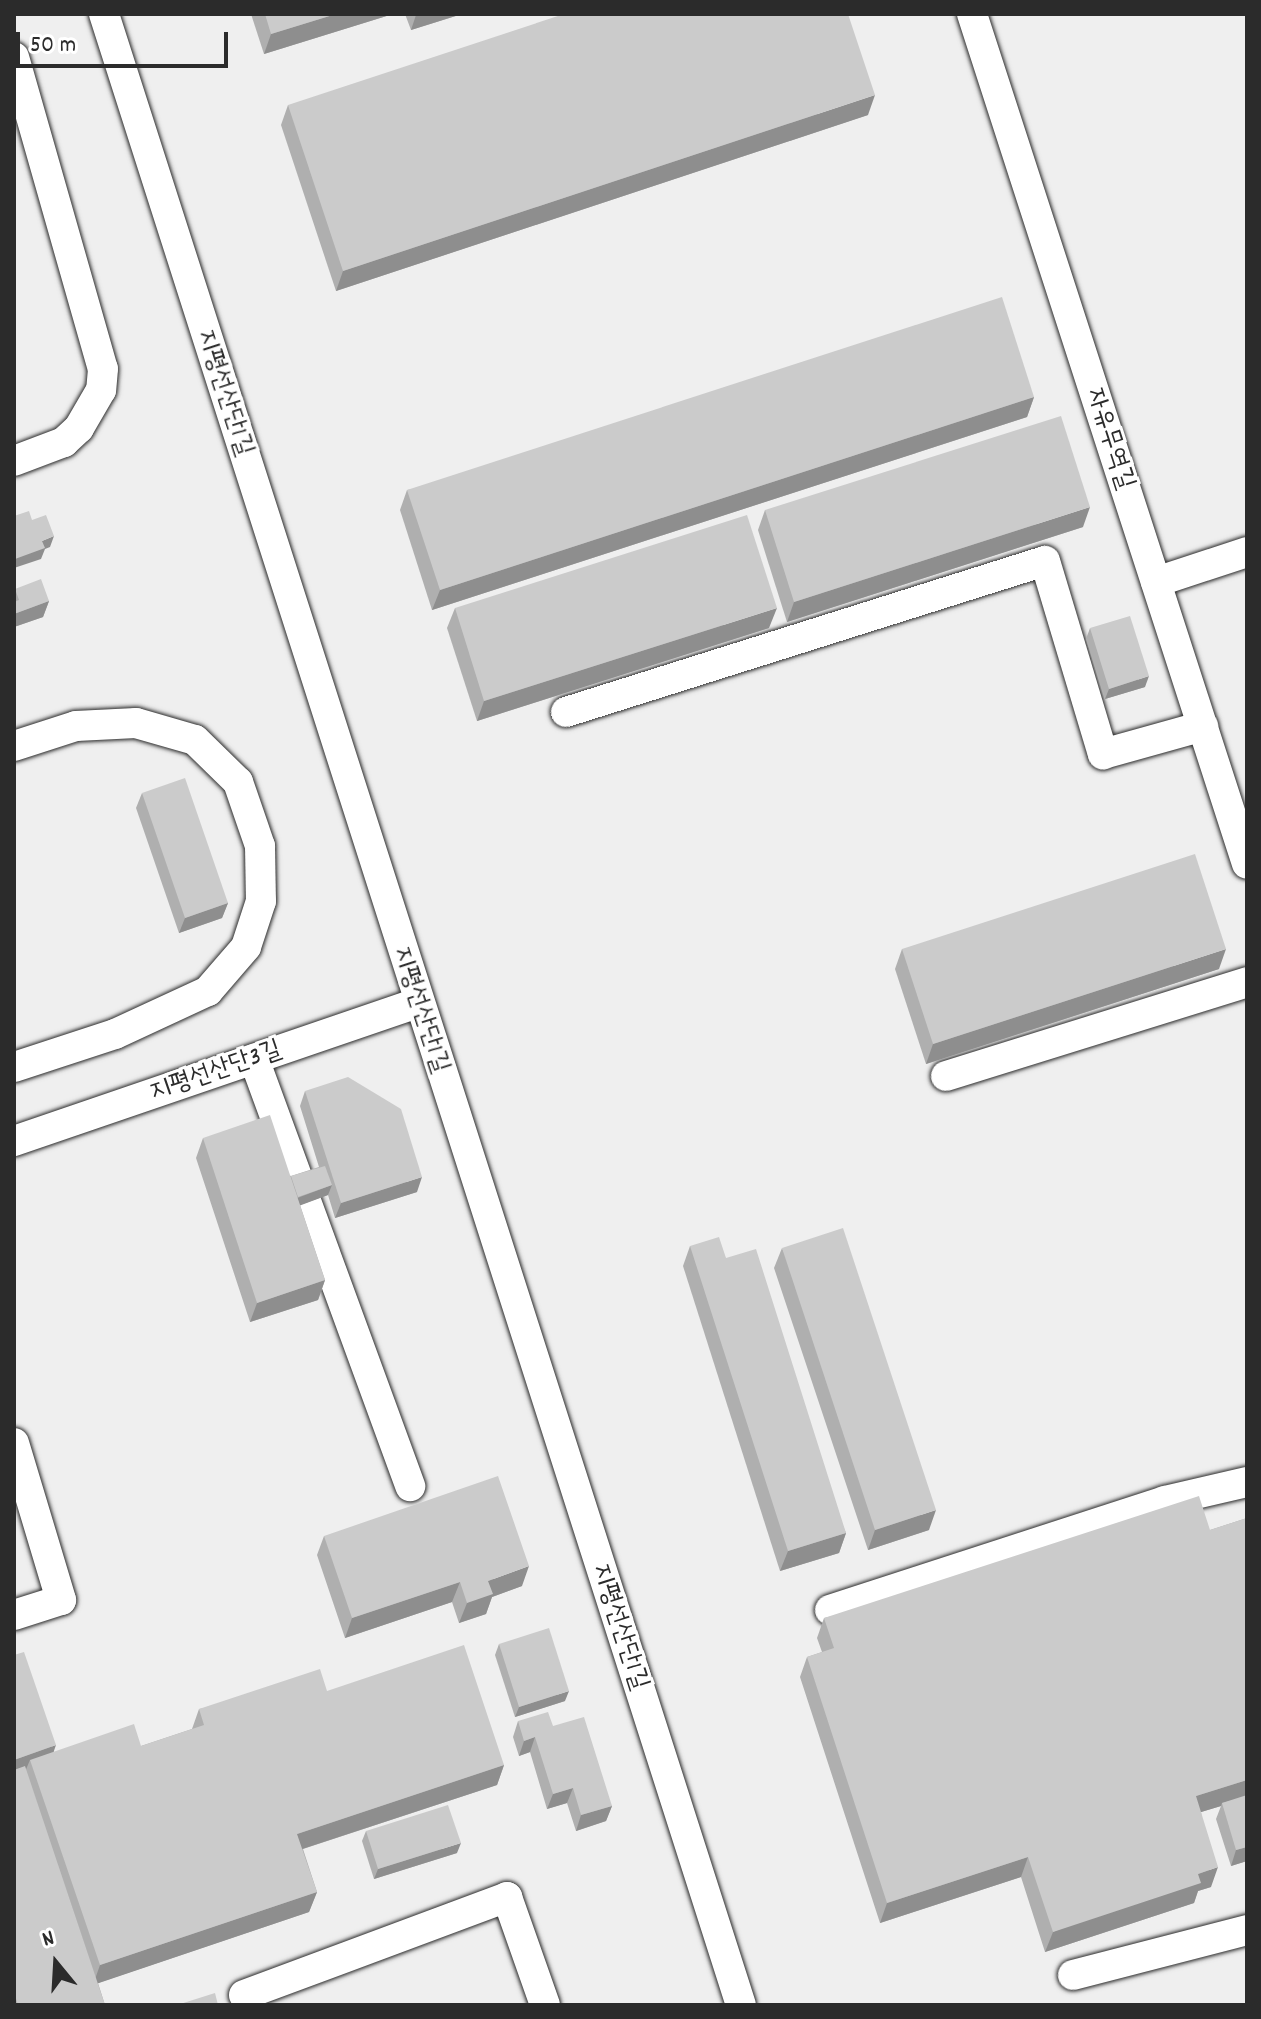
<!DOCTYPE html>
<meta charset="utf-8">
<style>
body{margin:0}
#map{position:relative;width:1261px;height:2019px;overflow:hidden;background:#fff;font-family:Dekko,"Poor Story",sans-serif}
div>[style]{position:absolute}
.built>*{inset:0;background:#efefef}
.roads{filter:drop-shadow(0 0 2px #2b2b2b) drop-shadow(0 0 2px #2b2b2b)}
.minor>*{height:30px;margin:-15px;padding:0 15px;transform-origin:15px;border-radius:15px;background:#fff}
.wall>*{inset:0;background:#afafaf}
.shaded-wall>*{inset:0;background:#8e8e8e}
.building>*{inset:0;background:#cbcbcb}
span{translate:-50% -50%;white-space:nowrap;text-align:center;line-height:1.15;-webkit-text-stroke:6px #fff;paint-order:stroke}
.street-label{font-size:26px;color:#2b2b2b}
.frame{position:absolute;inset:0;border:16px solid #2b2b2b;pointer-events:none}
.north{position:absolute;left:16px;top:1923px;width:80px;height:80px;-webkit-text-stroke:6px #fff;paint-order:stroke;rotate:342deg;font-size:22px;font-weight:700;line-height:32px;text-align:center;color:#2b2b2b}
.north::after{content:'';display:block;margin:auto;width:28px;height:36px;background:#2b2b2b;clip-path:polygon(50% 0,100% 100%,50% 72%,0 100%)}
.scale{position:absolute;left:16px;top:32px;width:212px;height:36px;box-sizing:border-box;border:4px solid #2b2b2b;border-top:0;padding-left:10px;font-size:24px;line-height:28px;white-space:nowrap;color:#2b2b2b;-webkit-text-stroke:6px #fff;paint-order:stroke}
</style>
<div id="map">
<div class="built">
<i style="clip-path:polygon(14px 14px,1247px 14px,1247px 2005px,14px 2005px)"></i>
</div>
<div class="roads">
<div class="minor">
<i style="left:104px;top:14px;width:2090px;rotate:72.26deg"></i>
<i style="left:972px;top:14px;width:893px;rotate:72.07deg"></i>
<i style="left:14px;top:57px;width:324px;rotate:74.1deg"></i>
<i style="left:103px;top:369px;width:21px;rotate:95deg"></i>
<i style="left:101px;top:390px;width:44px;rotate:120.1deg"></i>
<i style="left:79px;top:428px;width:21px;rotate:137deg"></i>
<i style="left:64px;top:442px;width:53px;rotate:159.2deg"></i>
<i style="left:1156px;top:582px;width:96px;rotate:-18.2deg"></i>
<i style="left:566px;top:712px;width:502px;rotate:-17.5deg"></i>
<i style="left:1045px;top:561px;width:202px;rotate:73.3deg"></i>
<i style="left:1103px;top:754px;width:104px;rotate:-15.6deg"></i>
<i style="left:14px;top:746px;width:65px;rotate:-17.9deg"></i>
<i style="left:76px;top:726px;width:60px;rotate:-2.9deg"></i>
<i style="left:136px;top:723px;width:61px;rotate:16.1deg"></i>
<i style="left:195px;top:740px;width:60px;rotate:44.3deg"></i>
<i style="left:238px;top:782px;width:68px;rotate:71deg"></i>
<i style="left:260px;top:846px;width:55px;rotate:89deg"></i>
<i style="left:261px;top:901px;width:48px;rotate:108.1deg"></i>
<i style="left:246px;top:947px;width:58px;rotate:130.8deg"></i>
<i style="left:208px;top:991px;width:102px;rotate:155.2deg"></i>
<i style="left:115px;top:1034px;width:106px;rotate:161.9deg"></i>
<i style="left:254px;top:1059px;width:455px;rotate:69.9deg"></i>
<i style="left:946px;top:1076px;width:315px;rotate:-17.3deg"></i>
<i style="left:14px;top:1141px;width:427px;rotate:-18.9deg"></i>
<i style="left:14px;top:1443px;width:164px;rotate:73.3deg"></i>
<i style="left:61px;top:1600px;width:49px;rotate:162.3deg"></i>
<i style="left:830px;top:1610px;width:352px;rotate:-18deg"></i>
<i style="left:1165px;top:1501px;width:84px;rotate:-13deg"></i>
<i style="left:1073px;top:1975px;width:180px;rotate:-14.5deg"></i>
<i style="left:244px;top:1995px;width:281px;rotate:-20.4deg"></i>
<i style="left:507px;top:1897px;width:114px;rotate:70.6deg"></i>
</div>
</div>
<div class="wall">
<i style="clip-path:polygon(251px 14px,393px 14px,264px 54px)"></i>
<i style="clip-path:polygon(405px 14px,462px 14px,411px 30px)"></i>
<i style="clip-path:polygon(288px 105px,868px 115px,336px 291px,281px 125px)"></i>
<i style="clip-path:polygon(1034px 397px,1027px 417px,432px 610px,400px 510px,407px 490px)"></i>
<i style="clip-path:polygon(765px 510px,1083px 527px,787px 622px,758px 530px)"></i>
<i style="clip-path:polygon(15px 589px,49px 601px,43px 617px,14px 627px)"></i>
<i style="clip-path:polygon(455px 608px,769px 628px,477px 721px,447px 628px)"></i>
<i style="clip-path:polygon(1090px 628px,1145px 687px,1105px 699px,1086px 639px)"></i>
<i style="clip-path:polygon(142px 793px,228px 903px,222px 918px,179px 933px,136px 808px)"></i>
<i style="clip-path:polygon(902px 949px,1219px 969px,926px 1064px,895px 969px)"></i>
<i style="clip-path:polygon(305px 1091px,417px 1192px,335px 1218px,328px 1195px,300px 1205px,325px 1280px,318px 1300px,250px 1322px,196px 1158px,203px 1138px,291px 1176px,319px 1167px,300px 1106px)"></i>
<i style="clip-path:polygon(690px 1246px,726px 1258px,846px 1533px,839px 1553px,780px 1571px,683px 1266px)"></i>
<i style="clip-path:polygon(782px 1248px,929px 1530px,868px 1550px,774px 1268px)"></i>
<i style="clip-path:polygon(1247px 1518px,1247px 1861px,1231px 1866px,1216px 1819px,1221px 1806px,1201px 1812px,1211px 1887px,1198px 1891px,1194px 1903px,1045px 1952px,1021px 1877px,880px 1923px,800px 1677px,807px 1657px,822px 1652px,817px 1638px,824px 1618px,1210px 1530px)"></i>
<i style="clip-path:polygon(324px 1536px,522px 1586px,492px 1597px,486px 1614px,459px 1623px,452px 1602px,345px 1638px,317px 1555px)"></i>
<i style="clip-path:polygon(499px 1644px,565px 1701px,515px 1717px,495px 1655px)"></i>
<i style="clip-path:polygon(14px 1655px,54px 1752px,141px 1746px,192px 1729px,199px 1709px,327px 1691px,504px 1765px,497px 1785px,303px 1849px,317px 1892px,309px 1912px,98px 1983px,105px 2005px,14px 2005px)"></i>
<i style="clip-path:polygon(518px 1721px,553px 1726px,612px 1806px,606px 1821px,576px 1831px,567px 1803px,547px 1809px,530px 1752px,519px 1756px,513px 1737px)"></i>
<i style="clip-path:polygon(366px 1831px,457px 1853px,374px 1879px,362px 1841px)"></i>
</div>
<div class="shaded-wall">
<i style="clip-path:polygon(336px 14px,393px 14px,264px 54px,271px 34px)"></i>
<i style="clip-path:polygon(420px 14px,462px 14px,411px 30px,416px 15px)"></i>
<i style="clip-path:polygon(875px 95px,868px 115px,336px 291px,343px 271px)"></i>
<i style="clip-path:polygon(1034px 397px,1027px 417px,432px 610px,440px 590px)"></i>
<i style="clip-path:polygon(1090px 507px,1083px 527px,787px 622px,794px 602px)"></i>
<i style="clip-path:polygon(54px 536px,50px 547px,45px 549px,41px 559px,14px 568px,15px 559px,42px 541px)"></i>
<i style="clip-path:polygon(49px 601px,43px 617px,14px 627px,14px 614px)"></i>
<i style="clip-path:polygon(777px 608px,769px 628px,477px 721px,484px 701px)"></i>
<i style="clip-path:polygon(1149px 676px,1145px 687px,1105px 699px,1109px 689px)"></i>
<i style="clip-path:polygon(228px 903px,222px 918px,179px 933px,185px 918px)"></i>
<i style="clip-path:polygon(1226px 949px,1219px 969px,926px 1064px,933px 1044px)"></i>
<i style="clip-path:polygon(422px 1177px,417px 1192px,335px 1218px,341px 1203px)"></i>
<i style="clip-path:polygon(332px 1185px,328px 1195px,288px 1210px,292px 1200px)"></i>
<i style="clip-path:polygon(325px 1280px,318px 1300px,250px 1322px,257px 1303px)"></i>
<i style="clip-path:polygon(936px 1510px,929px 1530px,868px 1550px,875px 1530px)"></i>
<i style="clip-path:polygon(846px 1533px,839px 1553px,780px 1571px,788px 1551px)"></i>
<i style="clip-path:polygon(529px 1566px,522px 1586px,492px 1597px,486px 1614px,459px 1623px,467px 1603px,488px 1581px)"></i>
<i style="clip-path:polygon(460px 1582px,452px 1602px,345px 1638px,352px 1618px)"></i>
<i style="clip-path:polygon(569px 1691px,565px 1701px,515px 1717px,519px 1707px)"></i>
<i style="clip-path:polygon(535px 1737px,530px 1752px,519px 1756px,524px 1741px)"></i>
<i style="clip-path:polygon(56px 1745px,49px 1765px,30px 1760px,24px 1774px,14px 1778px,14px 1760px)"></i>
<i style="clip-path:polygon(504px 1765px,497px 1785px,290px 1853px,297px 1834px)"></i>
<i style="clip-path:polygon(1247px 1780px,1247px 1797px,1222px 1803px,1221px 1806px,1188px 1816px,1196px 1796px)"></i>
<i style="clip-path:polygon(573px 1788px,567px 1803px,547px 1809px,553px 1794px)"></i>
<i style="clip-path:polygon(612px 1806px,606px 1821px,576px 1831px,581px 1815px)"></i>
<i style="clip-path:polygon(461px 1843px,457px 1853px,374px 1879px,378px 1869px)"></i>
<i style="clip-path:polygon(1247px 1847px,1247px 1861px,1231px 1866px,1236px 1850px)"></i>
<i style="clip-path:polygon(1028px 1857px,1021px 1877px,880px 1923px,887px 1903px)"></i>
<i style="clip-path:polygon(1218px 1867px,1211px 1887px,1198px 1891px,1194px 1903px,1045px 1952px,1053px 1932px,1198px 1874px)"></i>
<i style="clip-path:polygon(317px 1892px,309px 1912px,93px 1985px,100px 1965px)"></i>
</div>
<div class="building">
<i style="clip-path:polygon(265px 14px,336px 14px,271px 34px)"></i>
<i style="clip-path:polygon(564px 14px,848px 14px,875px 95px,343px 271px,288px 105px)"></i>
<i style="clip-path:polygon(1002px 297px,1034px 397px,440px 590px,407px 490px)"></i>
<i style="clip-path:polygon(1061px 416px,1090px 507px,794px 602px,765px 510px)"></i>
<i style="clip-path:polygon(29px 511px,32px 520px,46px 515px,54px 536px,42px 541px,45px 548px,15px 559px,14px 516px)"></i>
<i style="clip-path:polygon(747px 515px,777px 608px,484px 701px,455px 608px)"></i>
<i style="clip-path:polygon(41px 579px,49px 601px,14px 614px,14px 602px,19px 600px,15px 589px)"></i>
<i style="clip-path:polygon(1130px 616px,1149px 676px,1109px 689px,1090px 628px)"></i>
<i style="clip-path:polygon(185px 778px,228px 903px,185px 918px,142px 793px)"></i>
<i style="clip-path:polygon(1195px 854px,1226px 949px,933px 1044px,902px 949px)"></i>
<i style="clip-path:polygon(348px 1077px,401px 1109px,422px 1177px,341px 1203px,305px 1091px)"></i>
<i style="clip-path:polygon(270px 1115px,325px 1280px,257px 1303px,203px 1138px)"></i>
<i style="clip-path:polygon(325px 1166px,332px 1185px,298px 1197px,291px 1176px)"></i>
<i style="clip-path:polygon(843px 1228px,936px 1510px,875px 1530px,782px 1248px)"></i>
<i style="clip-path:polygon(719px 1237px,726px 1258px,756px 1249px,846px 1533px,788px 1551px,690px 1246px)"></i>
<i style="clip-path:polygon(498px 1476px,529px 1566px,488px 1581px,493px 1594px,467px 1603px,460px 1582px,352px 1618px,324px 1536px)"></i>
<i style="clip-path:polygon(1199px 1496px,1210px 1530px,1247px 1518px,1247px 1780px,1196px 1796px,1218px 1867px,1198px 1874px,1201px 1883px,1053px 1932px,1028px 1857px,887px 1903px,807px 1657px,834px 1648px,824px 1618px)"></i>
<i style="clip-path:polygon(549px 1628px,569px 1691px,519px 1707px,499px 1644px)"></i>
<i style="clip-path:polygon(464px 1645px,504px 1765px,297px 1834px,317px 1892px,100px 1965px,30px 1760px,134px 1724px,141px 1746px,204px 1725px,199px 1709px,320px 1669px,327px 1691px)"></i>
<i style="clip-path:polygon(24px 1652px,56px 1745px,14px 1760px,14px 1655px)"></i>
<i style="clip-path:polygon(548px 1712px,553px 1726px,584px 1717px,612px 1806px,581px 1815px,573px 1788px,553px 1794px,535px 1737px,524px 1741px,518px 1721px)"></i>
<i style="clip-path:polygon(25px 1766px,105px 2005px,18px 2005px,14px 1992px,14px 1770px)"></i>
<i style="clip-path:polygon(1247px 1795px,1247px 1847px,1236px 1850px,1222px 1803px)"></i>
<i style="clip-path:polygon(448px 1805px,461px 1843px,378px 1869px,366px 1831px)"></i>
<i style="clip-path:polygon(215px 1993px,218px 2005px,177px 2005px)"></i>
</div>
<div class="street-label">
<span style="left:224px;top:393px;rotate:72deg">지평선산단1길</span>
<span style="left:1109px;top:439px;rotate:72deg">자유무역길</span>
<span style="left:420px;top:1010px;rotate:72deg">지평선산단1길</span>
<span style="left:216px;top:1072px;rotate:-19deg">지평선산단3길</span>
<span style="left:619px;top:1627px;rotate:72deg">지평선산단1길</span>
</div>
<div class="frame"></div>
<div class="north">N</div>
<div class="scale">50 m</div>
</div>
